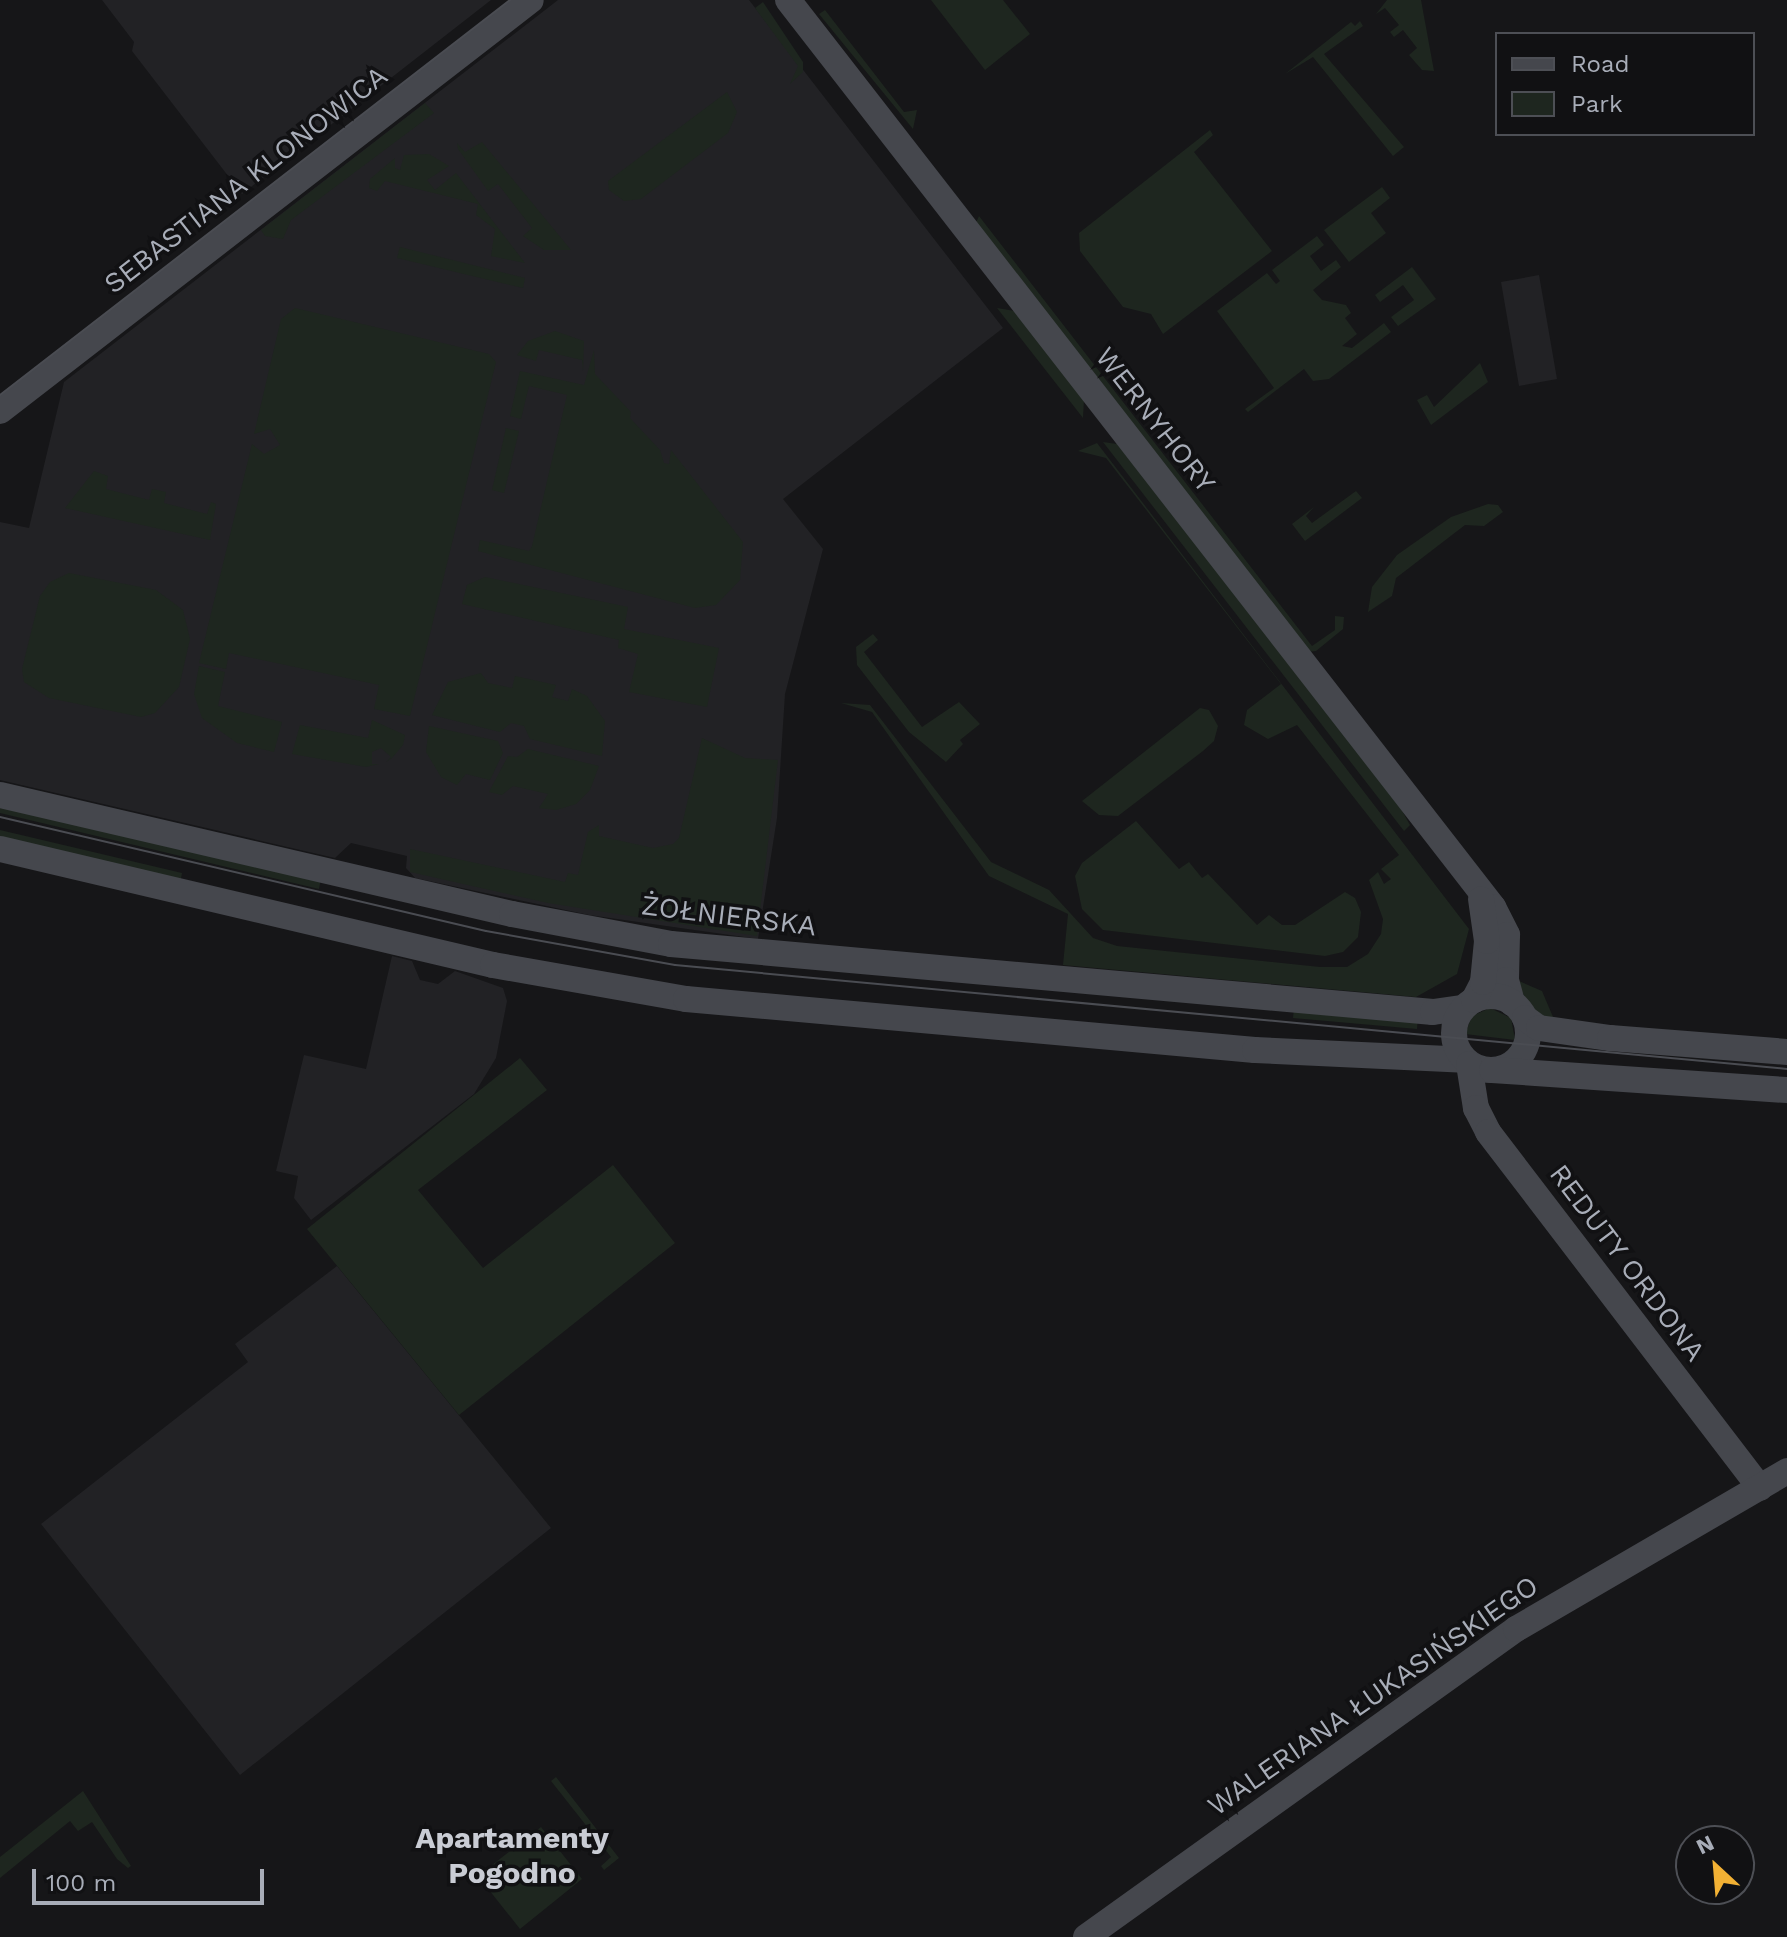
<!DOCTYPE html>
<meta charset="utf-8">
<style>
body{margin:0}
#map{position:relative;width:1787px;height:1937px;overflow:hidden;background:#161618;font-family:"Work Sans",sans-serif}
div>[style]{position:absolute}
.built>*{inset:0;background:#222225}
.green>*{inset:0;background:#1e261f}
.secondary>*{height:26px;margin:-13px;padding:0 13px;transform-origin:13px;border-radius:13px;background:#45474d}
.secondary>.ring{margin:-13px;padding:0;box-sizing:content-box;background:none;border:26px solid #45474d;border-radius:50%}
.tram>*{height:2px;margin:-1px;padding:0 1px;transform-origin:1px;border-radius:1px;background:#4a4c52}
span{translate:-50% -50%;white-space:nowrap;text-align:center;line-height:1.15;-webkit-text-stroke:7px #111113;paint-order:stroke}
.street-label{font-size:28px;color:#a8adb8}
.neighbourhood-label{font-size:30px;color:#c9ccd4;font-weight:700}
.legend{position:absolute;left:1495px;top:32px;width:260px;height:104px;box-sizing:border-box;background:#111113;border:2px solid #4d4f55;margin:0;padding:10px 14px;list-style:none;font-size:24px;color:#a8adb8}
.legend li{display:flex;align-items:center;gap:16px;height:40px}
.legend b{width:40px;border:2px solid #4d4f55}
.north{position:absolute;left:1675px;top:1825px;width:80px;height:80px;box-sizing:border-box;background:#111113;border:2px solid #4d4f55;border-radius:50%;rotate:334deg;font-size:22px;font-weight:700;line-height:32px;text-align:center;color:#a8adb8}
.north::after{content:'';display:block;margin:auto;width:28px;height:36px;background:#f2b134;clip-path:polygon(50% 0,100% 100%,50% 72%,0 100%)}
.scale{position:absolute;left:32px;top:1869px;width:232px;height:36px;box-sizing:border-box;border:4px solid #a8adb8;border-top:0;padding-left:10px;font-size:24px;line-height:28px;white-space:nowrap;color:#a8adb8;-webkit-text-stroke:6px #111113;paint-order:stroke}
</style>
<div id="map">
<div class="built">
<i style="clip-path:polygon(102px 0,491px 0,242px 194px,132px 51px,134px 42px)"></i>
<i style="clip-path:polygon(558px 0,749px 0,1003px 328px,783px 499px,823px 549px,785px 694px,777px 818px,758px 939px,589px 915px,415px 878px,406px 868px,407px 856px,351px 843px,335px 858px,0 780px,0 522px,29px 528px,64px 382px)"></i>
<i style="clip-path:polygon(1539px 275px,1557px 379px,1519px 386px,1501px 282px)"></i>
<i style="clip-path:polygon(392px 956px,412px 961px,420px 980px,438px 984px,455px 971px,503px 988px,507px 1001px,496px 1058px,474px 1094px,311px 1220px,294px 1198px,298px 1176px,276px 1171px,304px 1055px,366px 1069px)"></i>
<i style="clip-path:polygon(337px 1266px,551px 1528px,240px 1775px,41px 1524px,248px 1362px,235px 1344px)"></i>
</div>
<div class="green">
<i style="clip-path:polygon(931px 0,1003px 0,1030px 34px,985px 70px)"></i>
<i style="clip-path:polygon(1387px 0,1421px 0,1434px 71px,1422px 70px,1409px 55px,1417px 48px,1403px 30px,1394px 37px,1390px 32px,1399px 25px,1385px 8px,1376px 14px)"></i>
<i style="clip-path:polygon(763px 2px,803px 62px,803px 72px,790px 84px,798px 66px,755px 8px)"></i>
<i style="clip-path:polygon(825px 10px,904px 112px,917px 110px,913px 129px,819px 14px)"></i>
<i style="clip-path:polygon(1360px 21px,1363px 26px,1324px 54px,1404px 147px,1393px 156px,1313px 57px,1285px 74px,1351px 22px,1355px 26px)"></i>
<i style="clip-path:polygon(727px 92px,737px 112px,728px 133px,641px 199px,624px 201px,609px 190px,608px 181px)"></i>
<i style="clip-path:polygon(425px 103px,434px 113px,291px 220px,283px 239px,265px 236px,261px 230px)"></i>
<i style="clip-path:polygon(1210px 130px,1213px 135px,1194px 152px,1272px 251px,1163px 334px,1151px 314px,1123px 307px,1080px 251px,1079px 233px)"></i>
<i style="clip-path:polygon(482px 142px,571px 250px,544px 250px,523px 236px,532px 228px,498px 184px,488px 191px,458px 149px,457px 143px,465px 152px)"></i>
<i style="clip-path:polygon(429px 154px,449px 166px,427px 180px,435px 190px,456px 173px,525px 263px,491px 256px,495px 229px,476px 215px,478px 204px,385px 181px,377px 191px,369px 188px,370px 179px,395px 158px,395px 168px,400px 170px,404px 155px)"></i>
<i style="clip-path:polygon(1382px 187px,1390px 198px,1371px 213px,1386px 233px,1349px 262px,1324px 230px)"></i>
<i style="clip-path:polygon(979px 216px,1312px 646px,1335px 630px,1335px 616px,1344px 617px,1343px 629px,1316px 651px,1308px 652px,975px 225px)"></i>
<i style="clip-path:polygon(1317px 236px,1324px 245px,1310px 256px,1321px 271px,1336px 260px,1341px 267px,1313px 290px,1322px 300px,1346px 305px,1351px 313px,1345px 318px,1357px 334px,1342px 346px,1352px 348px,1384px 323px,1391px 332px,1329px 379px,1313px 381px,1304px 369px,1248px 412px,1245px 409px,1274px 388px,1217px 311px,1267px 273px,1276px 284px,1280px 281px,1272px 270px)"></i>
<i style="clip-path:polygon(400px 247px,525px 278px,523px 288px,397px 258px)"></i>
<i style="clip-path:polygon(1412px 267px,1436px 299px,1398px 326px,1391px 317px,1414px 300px,1403px 285px,1380px 302px,1375px 295px)"></i>
<i style="clip-path:polygon(295px 308px,489px 354px,496px 362px,410px 716px,374px 709px,379px 685px,229px 653px,226px 669px,199px 663px,252px 444px,264px 454px,280px 445px,270px 429px,254px 434px,281px 319px)"></i>
<i style="clip-path:polygon(997px 308px,1015px 311px,1084px 399px,1083px 418px)"></i>
<i style="clip-path:polygon(555px 331px,584px 341px,583px 371px,582px 360px,539px 350px,536px 361px,517px 355px,528px 341px)"></i>
<i style="clip-path:polygon(594px 350px,595px 374px,631px 412px,630px 418px,660px 450px,664px 463px,669px 464px,671px 450px,743px 542px,740px 580px,716px 605px,695px 608px,478px 551px,480px 540px,529px 551px,532px 546px,567px 395px,529px 386px,521px 419px,510px 416px,520px 371px,584px 385px)"></i>
<i style="clip-path:polygon(1480px 363px,1488px 382px,1431px 425px,1417px 400px,1427px 395px,1434px 407px)"></i>
<i style="clip-path:polygon(506px 428px,519px 431px,504px 493px,492px 490px)"></i>
<i style="clip-path:polygon(1103px 442px,1117px 444px,1386px 782px,1410px 825px,1404px 831px)"></i>
<i style="clip-path:polygon(1097px 443px,1469px 929px,1457px 974px,1416px 997px,1063px 965px,1068px 914px,989px 876px,872px 712px,841px 703px,870px 705px,991px 862px,1049px 890px,1093px 938px,1117px 946px,1320px 967px,1347px 967px,1368px 954px,1381px 934px,1383px 919px,1369px 880px,1378px 872px,1384px 884px,1391px 879px,1381px 869px,1399px 855px,1297px 725px,1268px 739px,1244px 725px,1247px 710px,1281px 684px,1106px 458px,1078px 451px)"></i>
<i style="clip-path:polygon(94px 471px,108px 476px,106px 489px,149px 500px,152px 489px,166px 492px,164px 503px,207px 514px,211px 502px,216px 504px,210px 540px,65px 508px)"></i>
<i style="clip-path:polygon(1356px 491px,1362px 498px,1305px 541px,1292px 524px,1314px 507px,1306px 516px,1312px 523px)"></i>
<i style="clip-path:polygon(1488px 504px,1498px 505px,1503px 512px,1484px 526px,1465px 525px,1396px 578px,1392px 596px,1368px 612px,1372px 587px,1397px 555px,1451px 517px)"></i>
<i style="clip-path:polygon(69px 573px,156px 590px,183px 610px,190px 639px,179px 687px,155px 713px,141px 717px,49px 698px,24px 682px,22px 669px,40px 596px,50px 582px)"></i>
<i style="clip-path:polygon(485px 577px,628px 607px,624px 629px,719px 648px,707px 707px,629px 692px,638px 654px,618px 648px,619px 640px,462px 604px,467px 585px)"></i>
<i style="clip-path:polygon(873px 634px,878px 640px,864px 652px,922px 727px,959px 702px,980px 724px,960px 740px,963px 744px,946px 762px,909px 732px,857px 665px,856px 647px)"></i>
<i style="clip-path:polygon(199px 666px,225px 672px,218px 706px,282px 722px,274px 752px,237px 743px,202px 718px,194px 694px)"></i>
<i style="clip-path:polygon(481px 673px,488px 683px,512px 688px,515px 676px,556px 685px,552px 697px,568px 701px,572px 689px,587px 696px,605px 721px,602px 756px,530px 739px,524px 726px,511px 723px,500px 732px,432px 715px,448px 682px)"></i>
<i style="clip-path:polygon(1200px 708px,1209px 710px,1218px 726px,1214px 741px,1203px 751px,1118px 816px,1099px 815px,1082px 801px)"></i>
<i style="clip-path:polygon(372px 720px,405px 735px,403px 745px,392px 758px,386px 762px,391px 757px,381px 748px,372px 752px,372px 764px,379px 764px,366px 767px,292px 754px,300px 725px,368px 738px)"></i>
<i style="clip-path:polygon(429px 726px,498px 741px,503px 753px,490px 780px,466px 774px,457px 785px,441px 777px,426px 752px)"></i>
<i style="clip-path:polygon(702px 738px,745px 758px,778px 760px,757px 936px,548px 903px,410px 872px,410px 849px,565px 882px,568px 873px,578px 875px,588px 832px,599px 825px,599px 836px,653px 848px,673px 844px,679px 838px)"></i>
<i style="clip-path:polygon(528px 749px,599px 766px,590px 790px,576px 804px,556px 810px,539px 808px,548px 794px,513px 786px,502px 795px,489px 792px,508px 756px,517px 757px)"></i>
<i style="clip-path:polygon(0 802px,321px 878px,319px 889px,0 813px)"></i>
<i style="clip-path:polygon(1136px 821px,1179px 869px,1189px 862px,1202px 878px,1208px 874px,1257px 925px,1269px 915px,1282px 925px,1295px 925px,1345px 892px,1355px 898px,1361px 912px,1358px 937px,1343px 952px,1325px 956px,1103px 930px,1082px 909px,1075px 876px,1082px 863px)"></i>
<i style="clip-path:polygon(0 830px,182px 873px,180px 884px,0 841px)"></i>
<i style="clip-path:polygon(1512px 978px,1542px 991px,1556px 1024px,1538px 1016px)"></i>
<i style="clip-path:polygon(1294px 1007px,1418px 1017px,1417px 1029px,1293px 1018px)"></i>
<i style="clip-path:polygon(1490px 1008px,1511px 1018px,1515px 1040px,1465px 1034px,1472px 1016px)"></i>
<i style="clip-path:polygon(520px 1058px,547px 1090px,418px 1190px,483px 1268px,613px 1165px,675px 1243px,459px 1415px,307px 1229px)"></i>
<i style="clip-path:polygon(556px 1777px,619px 1858px,604px 1870px,601px 1866px,611px 1857px,551px 1781px)"></i>
<i style="clip-path:polygon(83px 1791px,131px 1866px,128px 1868px,117px 1859px,92px 1822px,78px 1831px,70px 1821px,0 1878px,0 1857px)"></i>
<i style="clip-path:polygon(541px 1827px,582px 1879px,520px 1929px,478px 1876px)"></i>
</div>
<div class="secondary">
<i style="left:788px;top:0;width:1149px;rotate:52.14deg"></i>
<i style="left:1493px;top:907px;width:31px;rotate:63deg"></i>
<i style="left:1507px;top:935px;width:45px;rotate:91.3deg"></i>
<i style="left:1506px;top:980px;width:24px;rotate:75deg"></i>
<i style="left:0;top:411px;width:671px;rotate:-37.74deg"></i>
<i style="left:0;top:795px;width:526px;rotate:13.08deg"></i>
<i style="left:512px;top:914px;width:162px;rotate:10.7deg"></i>
<i style="left:671px;top:944px;width:765px;rotate:5.1deg"></i>
<i style="left:1433px;top:1012px;width:30px;rotate:-8deg"></i>
<i style="left:0;top:849px;width:506px;rotate:13.24deg"></i>
<i style="left:493px;top:965px;width:196px;rotate:10deg"></i>
<i style="left:686px;top:999px;width:571px;rotate:5.12deg"></i>
<i style="left:1255px;top:1050px;width:209px;rotate:2.7deg"></i>
<i class="ring" style="left:1454px;top:996px;width:48px;height:48px"></i>
<i style="left:1474px;top:1000px;width:20px;rotate:-63deg"></i>
<i style="left:1483px;top:982px;width:41px;rotate:-84.4deg"></i>
<i style="left:1487px;top:941px;width:42px;rotate:-98.1deg"></i>
<i style="left:1525px;top:1018px;width:17px;rotate:36deg"></i>
<i style="left:1539px;top:1028px;width:72px;rotate:8deg"></i>
<i style="left:1610px;top:1038px;width:178px;rotate:4.5deg"></i>
<i style="left:1469px;top:1064px;width:45px;rotate:81deg"></i>
<i style="left:1476px;top:1108px;width:27px;rotate:63deg"></i>
<i style="left:1488px;top:1132px;width:448px;rotate:52.6deg"></i>
<i style="left:1492px;top:1070px;width:296px;rotate:3.9deg"></i>
<i style="left:1086px;top:1937px;width:529px;rotate:-35.61deg"></i>
<i style="left:1516px;top:1629px;width:314px;rotate:-30.2deg"></i>
</div>
<div class="tram">
<i style="left:0;top:395px;width:645px;rotate:-37.76deg"></i>
<i style="left:0;top:817px;width:499px;rotate:13.2deg"></i>
<i style="left:486px;top:931px;width:192px;rotate:10.2deg"></i>
<i style="left:675px;top:965px;width:1117px;rotate:5.34deg"></i>
</div>
<div class="street-label">
<span style="left:246px;top:180px;rotate:-38deg">SEBASTIANA KLONOWICA</span>
<span style="left:1155px;top:420px;rotate:52deg">WERNYHORY</span>
<span style="left:729px;top:916px;rotate:7deg">ŻOŁNIERSKA</span>
<span style="left:1627px;top:1263px;rotate:53deg">REDUTY ORDONA</span>
<span style="left:1373px;top:1696px;rotate:-35deg">WALERIANA ŁUKASIŃSKIEGO</span>
</div>
<div class="neighbourhood-label">
<span style="left:512px;top:1855px">Apartamenty<br>Pogodno</span>
</div>
<ul class="legend">
<li><b style="height:10px;background:#45474d"></b>Road</li>
<li><b style="height:22px;background:#1e261f"></b>Park</li>
</ul>
<div class="north">N</div>
<div class="scale">100 m</div>
</div>
